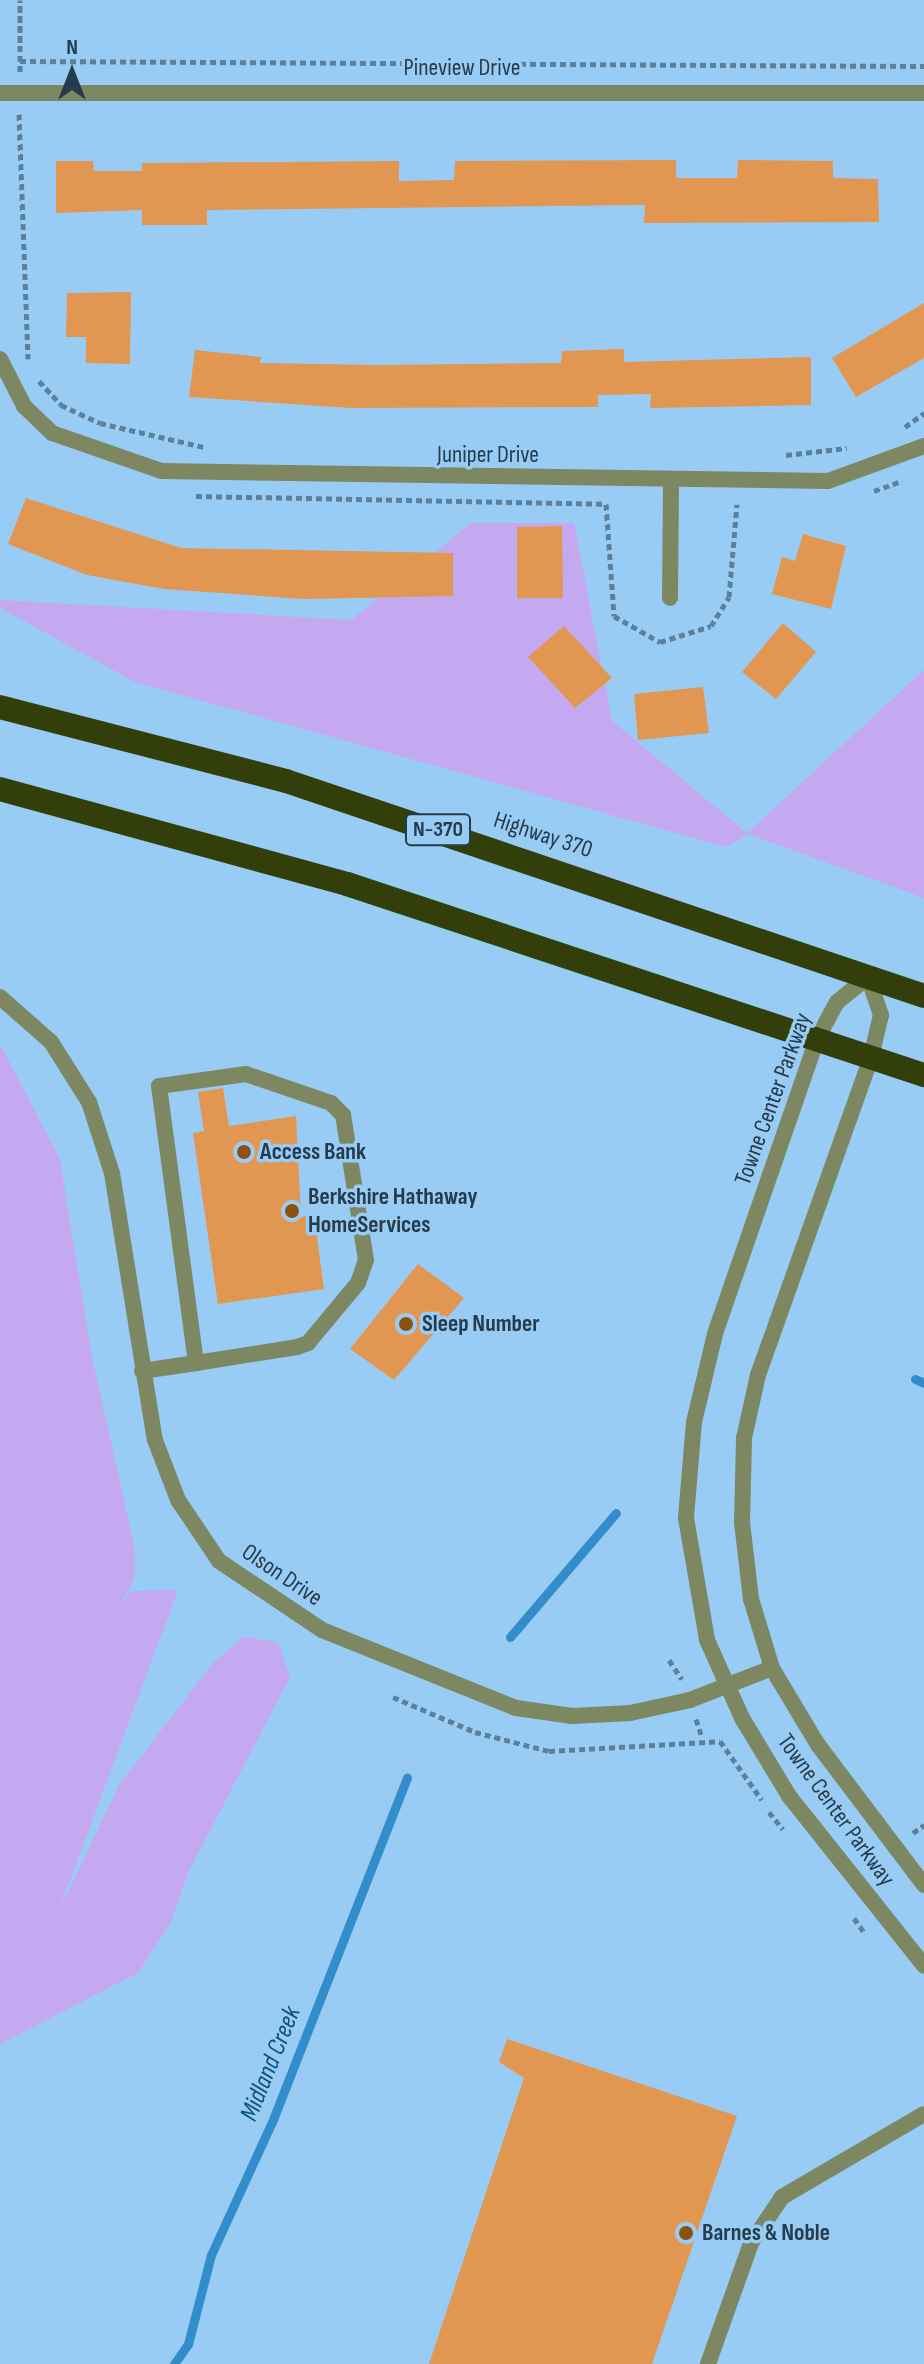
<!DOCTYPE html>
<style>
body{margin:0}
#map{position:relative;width:924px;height:2364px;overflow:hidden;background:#99ccf4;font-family:"Sofia Sans Condensed",sans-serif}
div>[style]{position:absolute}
.green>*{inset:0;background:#c5a9f0}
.stream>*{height:9px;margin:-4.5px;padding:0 4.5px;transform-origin:4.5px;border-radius:4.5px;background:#338dca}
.building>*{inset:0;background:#e19751}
.path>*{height:5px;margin-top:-2.5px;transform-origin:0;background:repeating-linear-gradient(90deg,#5c809b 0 6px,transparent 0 10px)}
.lane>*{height:16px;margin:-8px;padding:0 8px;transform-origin:8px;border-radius:8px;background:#7d8863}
.street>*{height:16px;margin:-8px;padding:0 8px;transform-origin:8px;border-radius:8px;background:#7d8863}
.highway>*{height:24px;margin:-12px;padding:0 12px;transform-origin:12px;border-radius:12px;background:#333f0b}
.dots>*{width:22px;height:22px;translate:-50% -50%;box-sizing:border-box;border:4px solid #99ccf4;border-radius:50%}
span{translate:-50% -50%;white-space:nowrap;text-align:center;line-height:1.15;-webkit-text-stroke:7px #99ccf4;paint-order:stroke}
.shield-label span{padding:2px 6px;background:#99ccf4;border:2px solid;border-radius:6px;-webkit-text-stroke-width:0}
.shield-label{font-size:22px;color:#263c4c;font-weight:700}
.street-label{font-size:24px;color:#263c4c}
.poi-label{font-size:24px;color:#263c4c;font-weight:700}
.left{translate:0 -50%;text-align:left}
.water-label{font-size:26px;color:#0e517a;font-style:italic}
.north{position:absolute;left:32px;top:32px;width:80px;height:80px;-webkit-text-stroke:6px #99ccf4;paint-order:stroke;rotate:0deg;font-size:22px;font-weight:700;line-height:32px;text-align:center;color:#263c4c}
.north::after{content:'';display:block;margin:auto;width:28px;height:36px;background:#263c4c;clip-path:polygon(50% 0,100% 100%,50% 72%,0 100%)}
</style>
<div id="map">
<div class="green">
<i style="clip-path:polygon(471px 523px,574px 523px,612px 721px,747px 833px,924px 670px,924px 898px,748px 834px,726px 847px,135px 682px,0 608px,0 600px,351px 620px)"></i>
<i style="clip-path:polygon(0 1044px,60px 1159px,92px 1357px,134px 1545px,135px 1577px,116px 1615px,130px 1591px,178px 1590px,58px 1913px,119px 1785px,213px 1663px,243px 1637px,278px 1642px,290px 1677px,189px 1871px,170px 1924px,138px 1973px,0 2044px)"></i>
</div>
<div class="stream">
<i style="left:915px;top:1379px;width:10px;rotate:24deg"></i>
<i style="left:510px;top:1637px;width:163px;rotate:-49.5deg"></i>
<i style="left:174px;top:2364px;width:24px;rotate:-55deg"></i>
<i style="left:188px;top:2344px;width:92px;rotate:-75.5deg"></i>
<i style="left:211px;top:2255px;width:146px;rotate:-65.4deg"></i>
<i style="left:272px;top:2122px;width:370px;rotate:-68.6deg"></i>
</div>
<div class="building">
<i style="clip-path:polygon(676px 160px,676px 178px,737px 178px,738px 160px,833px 161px,833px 178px,878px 179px,879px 222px,644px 223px,645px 205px,207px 210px,207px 225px,142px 225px,142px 210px,56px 213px,56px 161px,93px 161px,94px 171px,142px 171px,142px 163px,399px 161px,399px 181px,454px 180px,455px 161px)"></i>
<i style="clip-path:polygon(131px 292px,130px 364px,86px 363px,86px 337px,66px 337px,67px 293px)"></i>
<i style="clip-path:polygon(924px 303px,924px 358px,856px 397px,832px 358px)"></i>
<i style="clip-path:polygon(624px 349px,624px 362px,811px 357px,811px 405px,650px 408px,651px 394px,598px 395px,598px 407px,351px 408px,189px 397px,195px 350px,261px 357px,260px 363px,378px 365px,561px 363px,562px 351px)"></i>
<i style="clip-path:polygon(26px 498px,181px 548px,453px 553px,453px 596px,304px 599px,164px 589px,87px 575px,8px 544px)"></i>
<i style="clip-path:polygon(562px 526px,563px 598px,517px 598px,517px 527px)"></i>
<i style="clip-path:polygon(803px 534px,846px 546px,831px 609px,772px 594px,782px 557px,795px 561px)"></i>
<i style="clip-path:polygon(783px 623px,816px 652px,776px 699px,742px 672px)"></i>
<i style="clip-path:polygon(564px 626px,612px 678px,575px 708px,528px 657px)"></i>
<i style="clip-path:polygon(703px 687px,709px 733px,638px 740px,634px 694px)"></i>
<i style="clip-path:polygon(223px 1088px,229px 1126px,296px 1116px,301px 1217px,314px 1215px,324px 1289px,218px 1304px,193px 1133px,204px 1131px,198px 1092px)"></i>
<i style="clip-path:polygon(418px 1264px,464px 1298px,394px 1380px,350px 1349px)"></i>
<i style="clip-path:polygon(507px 2039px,737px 2116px,652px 2364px,429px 2364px,524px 2078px,499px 2062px)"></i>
</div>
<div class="path">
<i style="left:20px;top:61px;width:904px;rotate:0.32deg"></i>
<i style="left:20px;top:72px;width:72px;rotate:-90deg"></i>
<i style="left:19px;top:114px;width:245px;rotate:87.9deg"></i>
<i style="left:39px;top:381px;width:33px;rotate:47deg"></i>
<i style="left:61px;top:405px;width:43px;rotate:24.8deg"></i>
<i style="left:100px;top:423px;width:107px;rotate:13deg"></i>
<i style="left:905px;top:427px;width:24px;rotate:-36deg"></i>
<i style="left:786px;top:455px;width:61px;rotate:-6.5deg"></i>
<i style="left:874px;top:491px;width:30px;rotate:-20deg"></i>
<i style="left:196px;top:496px;width:410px;rotate:1.1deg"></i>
<i style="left:606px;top:504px;width:112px;rotate:85.9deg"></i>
<i style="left:614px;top:616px;width:53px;rotate:29.5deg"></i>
<i style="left:660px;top:642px;width:53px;rotate:-17.4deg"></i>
<i style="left:711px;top:626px;width:34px;rotate:-58deg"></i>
<i style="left:729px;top:597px;width:93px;rotate:-85.1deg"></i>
<i style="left:669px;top:1660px;width:23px;rotate:56deg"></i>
<i style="left:393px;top:1697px;width:89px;rotate:23.1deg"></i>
<i style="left:475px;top:1732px;width:76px;rotate:14.4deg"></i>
<i style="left:549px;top:1751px;width:171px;rotate:-3.3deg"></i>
<i style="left:720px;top:1741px;width:72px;rotate:54.6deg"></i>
<i style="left:696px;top:1719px;width:19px;rotate:72deg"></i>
<i style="left:769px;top:1812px;width:22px;rotate:51deg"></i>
<i style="left:913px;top:1833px;width:14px;rotate:-36deg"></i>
<i style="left:854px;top:1918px;width:19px;rotate:55deg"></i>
</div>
<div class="lane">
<i style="left:142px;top:1371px;width:55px;rotate:-8.4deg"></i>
<i style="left:196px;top:1363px;width:102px;rotate:-9deg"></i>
<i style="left:297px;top:1347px;width:12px;rotate:-20deg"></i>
<i style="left:308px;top:1343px;width:78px;rotate:-50.2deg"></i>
<i style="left:358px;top:1283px;width:24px;rotate:-71deg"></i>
<i style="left:366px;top:1260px;width:147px;rotate:-99deg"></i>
<i style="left:343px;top:1115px;width:17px;rotate:-135deg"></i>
<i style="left:331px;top:1103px;width:90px;rotate:-161.2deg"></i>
<i style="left:246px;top:1074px;width:88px;rotate:172.1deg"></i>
<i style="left:159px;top:1086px;width:279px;rotate:82.4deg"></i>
<i style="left:708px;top:2364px;width:128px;rotate:-70.4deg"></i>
<i style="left:751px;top:2243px;width:55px;rotate:-56deg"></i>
<i style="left:782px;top:2197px;width:164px;rotate:-30.3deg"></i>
</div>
<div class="street">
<i style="left:0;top:93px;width:924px"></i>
<i style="left:0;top:359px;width:53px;rotate:62.9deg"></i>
<i style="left:24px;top:406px;width:39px;rotate:44deg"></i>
<i style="left:52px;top:433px;width:115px;rotate:19.2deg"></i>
<i style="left:161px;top:471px;width:667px;rotate:0.86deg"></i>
<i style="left:828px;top:481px;width:102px;rotate:-20deg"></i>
<i style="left:670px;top:598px;width:118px;rotate:-89.5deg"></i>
<i style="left:0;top:997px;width:68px;rotate:41.4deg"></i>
<i style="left:51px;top:1042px;width:71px;rotate:57.7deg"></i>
<i style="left:89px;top:1102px;width:75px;rotate:72.1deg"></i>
<i style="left:112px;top:1173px;width:270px;rotate:80.9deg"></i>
<i style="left:155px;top:1440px;width:64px;rotate:69deg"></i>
<i style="left:178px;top:1500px;width:73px;rotate:56.1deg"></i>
<i style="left:219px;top:1561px;width:124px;rotate:33.8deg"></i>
<i style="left:322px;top:1630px;width:209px;rotate:21.9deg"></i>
<i style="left:516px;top:1708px;width:57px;rotate:8.1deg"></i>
<i style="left:572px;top:1716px;width:58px;rotate:-3deg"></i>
<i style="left:630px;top:1713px;width:61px;rotate:-12.2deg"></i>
<i style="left:690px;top:1700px;width:88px;rotate:-21.3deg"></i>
<i style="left:924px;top:1885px;width:176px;rotate:-127.1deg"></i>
<i style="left:818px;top:1745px;width:90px;rotate:-120.9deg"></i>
<i style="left:772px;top:1668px;width:72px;rotate:-106.9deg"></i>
<i style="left:751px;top:1599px;width:78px;rotate:-96.7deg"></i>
<i style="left:742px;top:1522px;width:84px;rotate:-88.6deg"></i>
<i style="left:744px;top:1438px;width:65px;rotate:-77.5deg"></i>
<i style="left:758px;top:1375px;width:337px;rotate:-70.4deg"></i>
<i style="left:871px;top:1057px;width:43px;rotate:-76.6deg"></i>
<i style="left:881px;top:1015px;width:40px;rotate:-108.9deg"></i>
<i style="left:868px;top:977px;width:40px;rotate:141deg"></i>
<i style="left:837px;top:1002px;width:42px;rotate:118.4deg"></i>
<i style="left:817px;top:1039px;width:312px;rotate:109.1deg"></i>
<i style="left:715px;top:1334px;width:90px;rotate:103.4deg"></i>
<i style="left:694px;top:1422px;width:96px;rotate:94.8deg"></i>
<i style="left:686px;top:1518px;width:124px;rotate:80.2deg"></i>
<i style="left:707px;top:1640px;width:85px;rotate:65.8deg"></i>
<i style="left:742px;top:1718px;width:91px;rotate:58.9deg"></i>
<i style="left:789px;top:1796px;width:217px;rotate:51.5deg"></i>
</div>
<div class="highway">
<i style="left:0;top:707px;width:295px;rotate:14.5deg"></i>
<i style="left:286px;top:781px;width:673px;rotate:18.62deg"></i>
<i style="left:0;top:789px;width:360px;rotate:15.3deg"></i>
<i style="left:347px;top:884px;width:608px;rotate:18.32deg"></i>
</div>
<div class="dots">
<i style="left:244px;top:1152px;background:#8c510d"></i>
<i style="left:292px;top:1211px;background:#8c510d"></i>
<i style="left:406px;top:1324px;background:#8c510d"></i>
<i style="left:686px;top:2233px;background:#8c510d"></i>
</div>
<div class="shield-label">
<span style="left:438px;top:830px">N-370</span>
</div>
<div class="street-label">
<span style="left:462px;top:68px">Pineview Drive</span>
<span style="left:488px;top:455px">Juniper Drive</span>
<span style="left:543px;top:835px;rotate:18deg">Highway 370</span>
<span style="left:773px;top:1099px;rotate:-70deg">Towne Center Parkway</span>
<span style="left:282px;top:1575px;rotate:34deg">Olson Drive</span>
<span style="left:836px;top:1810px;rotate:54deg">Towne Center Parkway</span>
</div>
<div class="poi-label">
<span class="left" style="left:260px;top:1152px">Access Bank</span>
<span class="left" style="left:308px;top:1211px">Berkshire Hathaway<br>HomeServices</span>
<span class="left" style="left:422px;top:1324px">Sleep Number</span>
<span class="left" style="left:702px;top:2233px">Barnes &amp; Noble</span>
</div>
<div class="water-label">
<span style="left:271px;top:2064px;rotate:-68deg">Midland Creek</span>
</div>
<div class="north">N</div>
</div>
